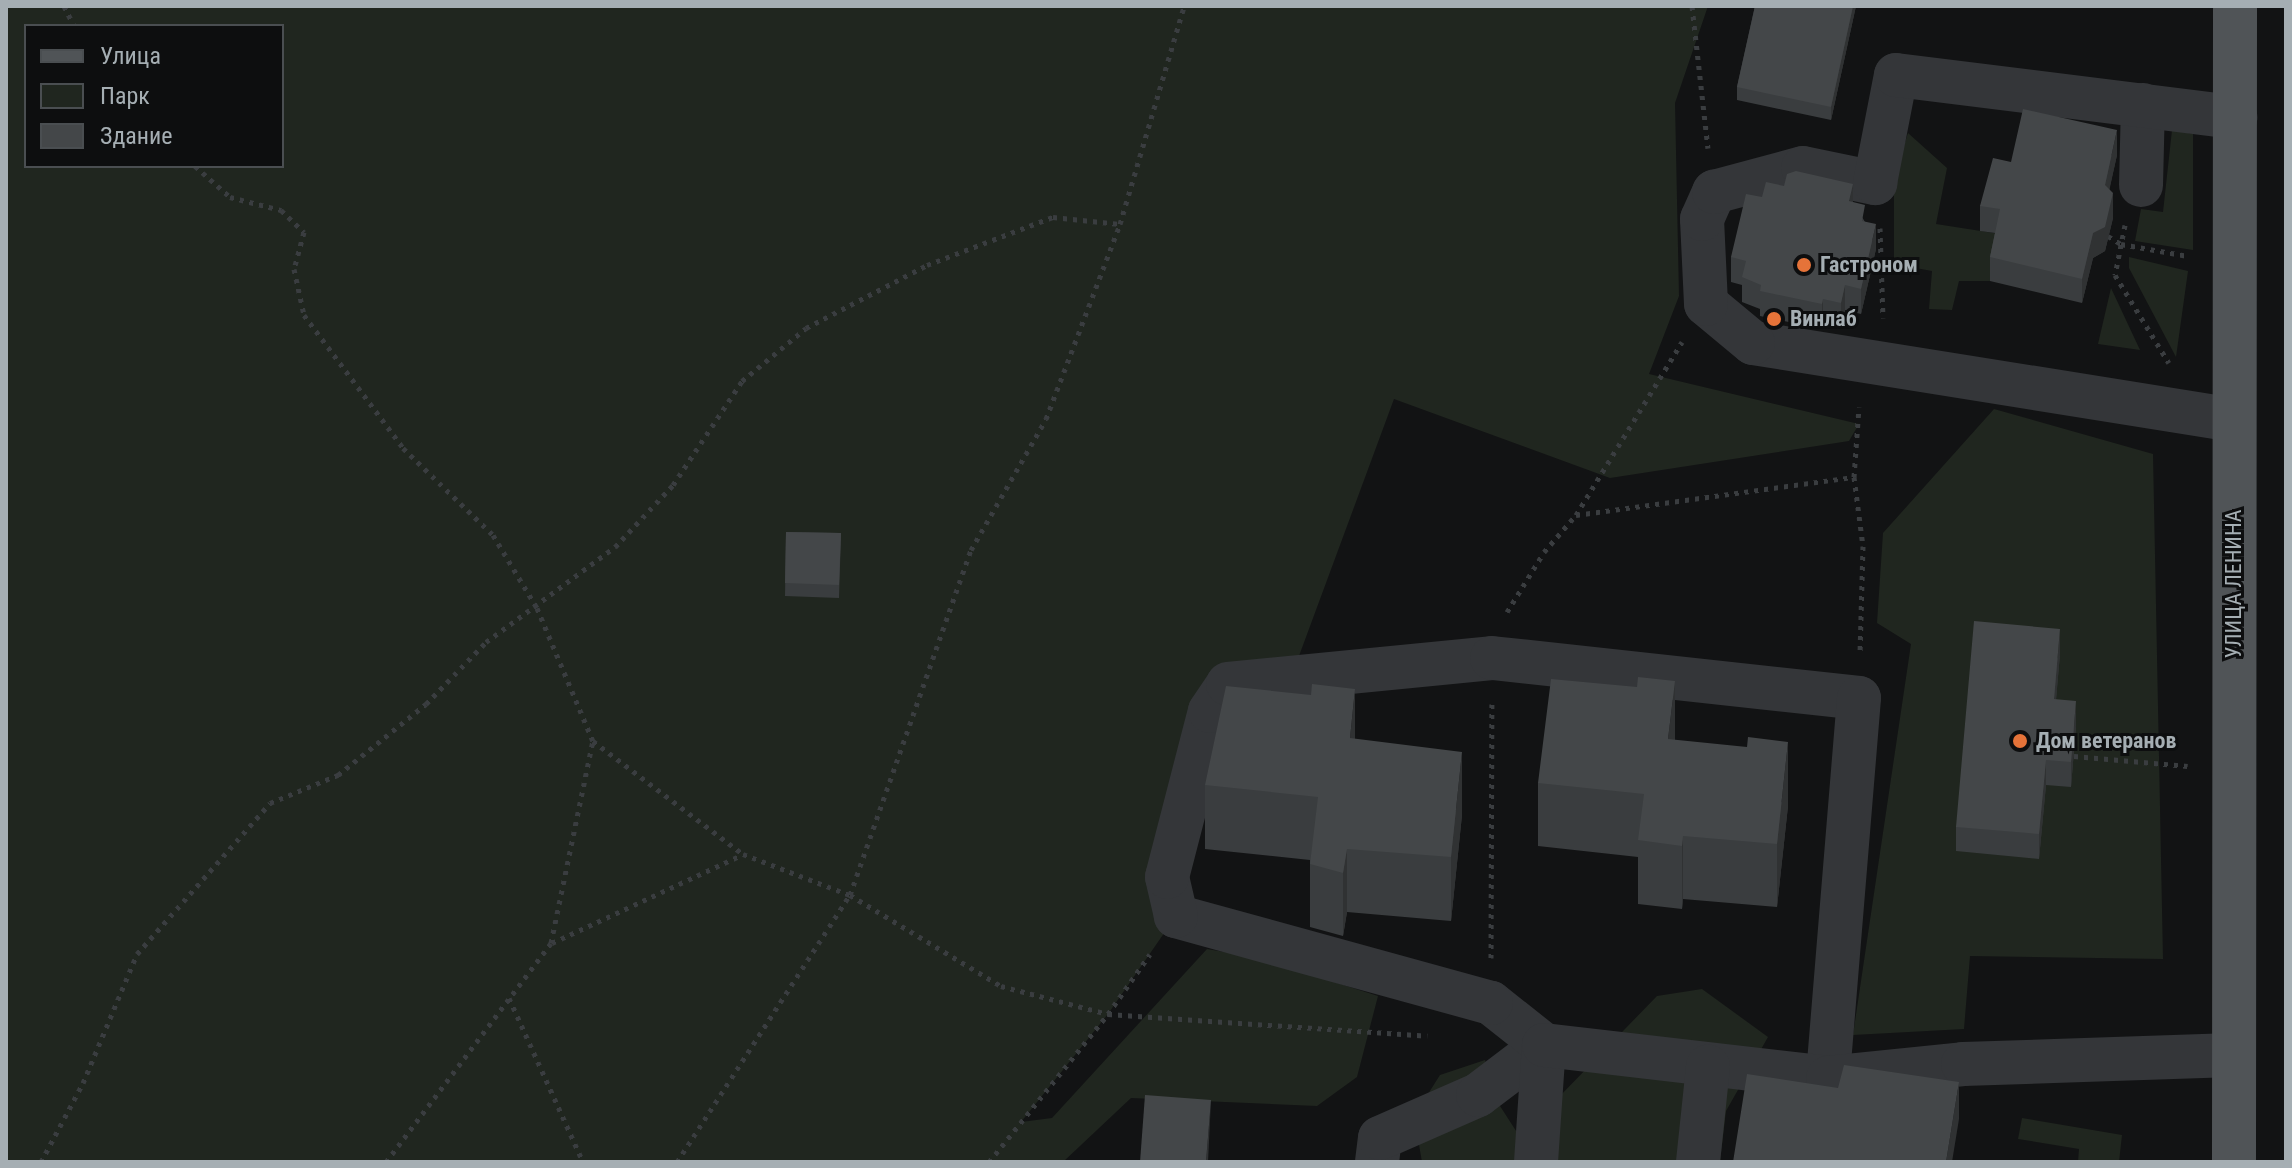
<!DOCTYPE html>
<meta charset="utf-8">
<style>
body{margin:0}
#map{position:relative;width:2292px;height:1168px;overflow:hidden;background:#121314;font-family:"Roboto Condensed",sans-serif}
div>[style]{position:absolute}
.green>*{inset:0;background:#20261f}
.path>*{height:5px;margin-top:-2.5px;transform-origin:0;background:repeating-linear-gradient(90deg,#3a3d40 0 4px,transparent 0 10px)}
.minor>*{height:44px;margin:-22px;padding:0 22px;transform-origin:22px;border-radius:22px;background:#343639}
.major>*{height:44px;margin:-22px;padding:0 22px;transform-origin:22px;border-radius:22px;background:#505457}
.wall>*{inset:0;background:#3a3d3f}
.shaded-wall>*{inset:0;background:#303233}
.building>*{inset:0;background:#444749}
.dots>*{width:22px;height:22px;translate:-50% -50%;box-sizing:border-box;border:4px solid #0d0e0f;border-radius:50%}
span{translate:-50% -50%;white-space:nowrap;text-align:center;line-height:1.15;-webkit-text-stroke:6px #0d0e0f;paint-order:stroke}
.poi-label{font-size:22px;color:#a5aeb3;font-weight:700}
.left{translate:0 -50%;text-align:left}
.street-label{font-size:22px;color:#a5aeb3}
.frame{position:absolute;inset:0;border:8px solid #a5aeb3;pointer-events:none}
.legend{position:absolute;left:24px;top:24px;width:260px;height:144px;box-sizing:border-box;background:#0d0e0f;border:2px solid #4a4e51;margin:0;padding:10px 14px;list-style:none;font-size:24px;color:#a5aeb3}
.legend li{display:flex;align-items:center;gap:16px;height:40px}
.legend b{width:40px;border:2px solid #4a4e51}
</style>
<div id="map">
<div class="green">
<i style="clip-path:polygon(evenodd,6px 6px,1708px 6px,1675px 103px,1679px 296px,1649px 374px,1859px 424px,1849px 441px,1610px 478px,1394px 399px,1299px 656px,1228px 684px,1176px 916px,1108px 1014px,1021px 1122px,1052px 1118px,1207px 949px,1259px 958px,1378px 996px,1357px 1077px,1317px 1106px,1131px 1098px,1063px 1162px,6px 1162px,6px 6px,26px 26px,282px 26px,282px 166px,26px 166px,26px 26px)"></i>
<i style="clip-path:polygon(2172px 130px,2193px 134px,2193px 250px,2135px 241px,2141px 209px,2163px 212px)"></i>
<i style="clip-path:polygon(1908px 133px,1947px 168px,1936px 224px,2000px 234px,1990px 281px,1959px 281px,1952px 310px,1929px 309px,1932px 271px,1894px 264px,1894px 177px)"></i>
<i style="clip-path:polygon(2129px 257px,2188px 271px,2176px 357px,2129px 268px)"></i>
<i style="clip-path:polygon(2111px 288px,2140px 350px,2098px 344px)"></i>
<i style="clip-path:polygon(1994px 409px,2153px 454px,2163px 959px,1970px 956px,1964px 1029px,1853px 1035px,1911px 644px,1877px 623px,1883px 533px)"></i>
<i style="clip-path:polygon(1702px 989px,1768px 1037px,1726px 1111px,1720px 1162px,1422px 1162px,1414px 1116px,1440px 1075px,1485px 1060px,1500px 1106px,1520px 1137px,1657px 996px)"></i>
<i style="clip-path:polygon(2022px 1118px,2122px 1135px,2119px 1162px,2078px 1162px,2079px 1149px,2018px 1139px)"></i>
</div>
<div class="path">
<i style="left:64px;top:6px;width:22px;rotate:63deg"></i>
<i style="left:1692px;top:6px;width:143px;rotate:83.6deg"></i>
<i style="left:195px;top:166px;width:47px;rotate:41.5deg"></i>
<i style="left:230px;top:197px;width:53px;rotate:14.3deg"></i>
<i style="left:281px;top:210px;width:32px;rotate:44deg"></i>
<i style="left:304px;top:232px;width:38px;rotate:105deg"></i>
<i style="left:294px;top:269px;width:47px;rotate:77.7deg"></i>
<i style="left:304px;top:315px;width:166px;rotate:53.3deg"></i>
<i style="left:403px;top:448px;width:125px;rotate:44deg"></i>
<i style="left:493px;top:535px;width:85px;rotate:58.9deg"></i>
<i style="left:537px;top:608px;width:144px;rotate:67.2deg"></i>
<i style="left:593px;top:741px;width:188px;rotate:37deg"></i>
<i style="left:743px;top:854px;width:115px;rotate:21deg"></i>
<i style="left:850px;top:895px;width:176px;rotate:31.1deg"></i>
<i style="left:1001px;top:986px;width:111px;rotate:14.7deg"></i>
<i style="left:1108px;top:1014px;width:320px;rotate:3.9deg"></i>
<i style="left:2125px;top:225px;width:51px;rotate:101.3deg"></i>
<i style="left:2115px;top:275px;width:103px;rotate:58.5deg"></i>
<i style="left:1880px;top:228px;width:90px;rotate:88.1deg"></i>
<i style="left:2108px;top:236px;width:15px;rotate:32deg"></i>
<i style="left:2121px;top:244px;width:68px;rotate:10.2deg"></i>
<i style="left:1854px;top:477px;width:70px;rotate:82.6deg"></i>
<i style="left:1863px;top:546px;width:105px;rotate:91.6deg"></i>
<i style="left:1576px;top:515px;width:203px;rotate:-58.5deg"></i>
<i style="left:1507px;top:612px;width:70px;rotate:-58.3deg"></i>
<i style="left:1544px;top:552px;width:49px;rotate:-49.1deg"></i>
<i style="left:1576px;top:515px;width:281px;rotate:-7.8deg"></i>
<i style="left:1854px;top:477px;width:70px;rotate:-85.9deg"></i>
<i style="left:2074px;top:756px;width:114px;rotate:5deg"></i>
<i style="left:552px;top:943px;width:209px;rotate:-24.9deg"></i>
<i style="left:1491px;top:958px;width:254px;rotate:-89.8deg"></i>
<i style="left:509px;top:998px;width:180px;rotate:65.7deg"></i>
<i style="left:41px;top:1162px;width:89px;rotate:-62deg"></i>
<i style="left:83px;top:1083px;width:140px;rotate:-67.3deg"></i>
<i style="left:137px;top:954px;width:201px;rotate:-48.6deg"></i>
<i style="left:270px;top:803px;width:74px;rotate:-22.4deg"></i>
<i style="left:338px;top:775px;width:113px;rotate:-38.9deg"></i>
<i style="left:426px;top:704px;width:86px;rotate:-45.9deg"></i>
<i style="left:486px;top:642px;width:160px;rotate:-36.4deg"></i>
<i style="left:615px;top:547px;width:85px;rotate:-46.9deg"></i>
<i style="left:673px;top:485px;width:125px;rotate:-56.4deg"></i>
<i style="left:742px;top:381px;width:83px;rotate:-39.6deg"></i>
<i style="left:806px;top:328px;width:136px;rotate:-27.5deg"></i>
<i style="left:927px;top:265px;width:135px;rotate:-20.9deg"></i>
<i style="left:1053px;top:217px;width:67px;rotate:6deg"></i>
<i style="left:386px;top:1162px;width:274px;rotate:-53deg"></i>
<i style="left:551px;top:943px;width:206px;rotate:-78.3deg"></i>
<i style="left:677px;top:1162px;width:318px;rotate:-57.1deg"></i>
<i style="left:850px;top:895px;width:366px;rotate:-70.7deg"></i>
<i style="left:971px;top:550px;width:151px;rotate:-60.2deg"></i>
<i style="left:1046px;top:419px;width:209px;rotate:-69.2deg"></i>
<i style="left:1120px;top:224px;width:227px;rotate:-73.6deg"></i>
<i style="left:989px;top:1162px;width:190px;rotate:-51.2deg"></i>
<i style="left:1108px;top:1014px;width:73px;rotate:-55deg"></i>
</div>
<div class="minor">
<i style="left:2141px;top:185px;width:80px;rotate:-88.6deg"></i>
<i style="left:2234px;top:420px;width:487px;rotate:-170.9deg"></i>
<i style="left:1753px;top:343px;width:61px;rotate:-140.3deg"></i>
<i style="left:1706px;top:304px;width:85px;rotate:-92.7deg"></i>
<i style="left:1702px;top:219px;width:30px;rotate:-66deg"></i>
<i style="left:1714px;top:192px;width:92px;rotate:-15.1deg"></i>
<i style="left:1803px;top:168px;width:74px;rotate:11.8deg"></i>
<i style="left:1875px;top:183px;width:110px;rotate:-79deg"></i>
<i style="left:1896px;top:75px;width:342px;rotate:7.1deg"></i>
<i style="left:1377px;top:1162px;width:24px;rotate:-83deg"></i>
<i style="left:1380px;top:1138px;width:107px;rotate:-23.7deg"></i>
<i style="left:1478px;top:1095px;width:83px;rotate:-37.1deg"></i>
<i style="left:1544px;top:1045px;width:68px;rotate:-141.6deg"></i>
<i style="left:1491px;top:1003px;width:327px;rotate:-164.6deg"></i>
<i style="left:1176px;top:916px;width:40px;rotate:-103deg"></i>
<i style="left:1167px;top:877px;width:171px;rotate:-75.5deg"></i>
<i style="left:1210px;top:711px;width:32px;rotate:-56deg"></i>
<i style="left:1228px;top:684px;width:265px;rotate:-5.6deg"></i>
<i style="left:1492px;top:658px;width:369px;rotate:6.2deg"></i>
<i style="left:1859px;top:698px;width:381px;rotate:94.7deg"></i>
<i style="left:1536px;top:1162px;width:117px;rotate:-86.1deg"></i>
<i style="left:1544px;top:1045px;width:286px;rotate:6.6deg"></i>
<i style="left:1828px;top:1078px;width:136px;rotate:-5.9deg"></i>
<i style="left:1963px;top:1064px;width:270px;rotate:-1.9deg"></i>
<i style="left:1698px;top:1162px;width:96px;rotate:-84deg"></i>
</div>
<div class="major">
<i style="left:2234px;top:1162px;width:1156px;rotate:-89.95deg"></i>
</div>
<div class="wall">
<i style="clip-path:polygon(1755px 6px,1856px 6px,1831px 120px,1737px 100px,1737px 87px)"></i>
<i style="clip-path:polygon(2117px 155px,2109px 190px,2113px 218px,2105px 251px,2093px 258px,2082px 303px,1990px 281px,1990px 257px,1995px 233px,1980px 231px,1980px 206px,2011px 162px)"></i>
<i style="clip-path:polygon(1853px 202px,1865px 222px,1876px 249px,1861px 314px,1845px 310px,1841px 328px,1823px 324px,1822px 329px,1760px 316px,1760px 309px,1742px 302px,1742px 285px,1731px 282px,1731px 257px)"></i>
<i style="clip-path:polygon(786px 532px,841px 533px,839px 598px,785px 596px)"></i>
<i style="clip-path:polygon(2060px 654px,2056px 699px,2076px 726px,2071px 787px,2046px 785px,2039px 859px,1956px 851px,1956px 827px)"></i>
<i style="clip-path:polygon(1355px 739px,1462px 815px,1451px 921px,1347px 912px,1343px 936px,1310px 927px,1310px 860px,1205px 849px,1205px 785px)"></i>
<i style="clip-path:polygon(1675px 740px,1788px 806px,1777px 907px,1683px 899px,1682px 909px,1638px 904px,1638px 857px,1538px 846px,1538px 783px)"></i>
</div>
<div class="shaded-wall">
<i style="clip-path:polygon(1853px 6px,1856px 6px,1831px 120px,1831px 107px)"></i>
<i style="clip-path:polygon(2117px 130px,2117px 155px,2105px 210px,2105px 185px)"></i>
<i style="clip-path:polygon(1853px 184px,1853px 208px,1849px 201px)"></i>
<i style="clip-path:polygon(2113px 193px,2113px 218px,2105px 251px,2093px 258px,2082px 303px,2082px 279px,2093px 233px)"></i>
<i style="clip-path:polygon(1876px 224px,1876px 249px,1861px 314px,1861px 289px)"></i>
<i style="clip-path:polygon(1845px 285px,1845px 310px,1841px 328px,1841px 303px)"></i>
<i style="clip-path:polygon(1823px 299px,1823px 324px,1822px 329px,1822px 304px)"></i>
<i style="clip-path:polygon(2060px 629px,2060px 654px,2054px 724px,2054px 699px)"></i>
<i style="clip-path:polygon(1675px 681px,1675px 745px,1668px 739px)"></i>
<i style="clip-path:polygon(1355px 689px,1355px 752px,1350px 738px)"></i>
<i style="clip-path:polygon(2076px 701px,2076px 726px,2071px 787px,2071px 762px)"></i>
<i style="clip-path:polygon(1788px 742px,1788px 806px,1777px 907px,1777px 844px)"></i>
<i style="clip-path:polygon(1462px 752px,1462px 815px,1451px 921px,1451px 857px)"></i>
<i style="clip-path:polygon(2046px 760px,2046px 785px,2039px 859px,2039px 834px)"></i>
<i style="clip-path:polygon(1683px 836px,1683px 899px,1682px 909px,1682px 846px)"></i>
<i style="clip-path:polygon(1347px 849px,1347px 912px,1343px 936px,1343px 873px)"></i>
<i style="clip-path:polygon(1959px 1082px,1959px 1119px,1952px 1162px,1946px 1162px)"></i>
<i style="clip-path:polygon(1211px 1100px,1208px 1162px,1206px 1162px)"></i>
</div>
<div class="building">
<i style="clip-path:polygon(1755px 6px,1853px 6px,1831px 107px,1737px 87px)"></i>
<i style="clip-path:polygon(2023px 109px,2117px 130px,2105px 185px,2113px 193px,2105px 227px,2093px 233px,2082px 279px,1990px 257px,2000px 209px,1980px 206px,1993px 158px,2011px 162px)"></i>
<i style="clip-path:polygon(1796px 171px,1853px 184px,1849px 201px,1865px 205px,1862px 221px,1876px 224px,1861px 289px,1845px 285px,1841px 303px,1823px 299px,1822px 304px,1760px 291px,1761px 285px,1742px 277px,1746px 261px,1731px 257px,1746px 194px,1762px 197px,1766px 182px,1784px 186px,1787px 174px)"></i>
<i style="clip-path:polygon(786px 532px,841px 533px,839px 585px,785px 583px)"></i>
<i style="clip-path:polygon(1974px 621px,2060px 629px,2054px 699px,2076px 701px,2071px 762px,2046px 760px,2039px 834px,1956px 827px)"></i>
<i style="clip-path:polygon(1638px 677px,1675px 681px,1668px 739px,1747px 747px,1748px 737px,1788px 742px,1777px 844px,1683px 836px,1682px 846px,1638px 840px,1644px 794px,1538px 783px,1551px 679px,1637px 687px)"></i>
<i style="clip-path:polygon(1312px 684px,1355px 689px,1350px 738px,1462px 752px,1451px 857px,1347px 849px,1343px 873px,1310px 864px,1318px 797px,1205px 785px,1226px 686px,1311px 695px)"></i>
<i style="clip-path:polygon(1844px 1065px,1959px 1082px,1946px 1162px,1733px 1162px,1747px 1074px,1838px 1088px)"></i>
<i style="clip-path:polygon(1145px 1095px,1211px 1100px,1206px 1162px,1140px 1162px)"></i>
</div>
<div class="dots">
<i style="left:1804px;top:265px;background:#e57339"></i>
<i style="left:1774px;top:319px;background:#e57339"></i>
<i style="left:2020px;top:741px;background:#e57339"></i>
</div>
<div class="poi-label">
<span class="left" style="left:1820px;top:265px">Гастроном</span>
<span class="left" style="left:1790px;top:319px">Винлаб</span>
<span class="left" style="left:2036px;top:741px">Дом ветеранов</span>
</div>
<div class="street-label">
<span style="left:2234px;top:584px;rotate:-90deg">УЛИЦА ЛЕНИНА</span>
</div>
<div class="frame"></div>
<ul class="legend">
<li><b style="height:10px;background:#505457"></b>Улица</li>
<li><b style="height:22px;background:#20261f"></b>Парк</li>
<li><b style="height:22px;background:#444749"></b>Здание</li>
</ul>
</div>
